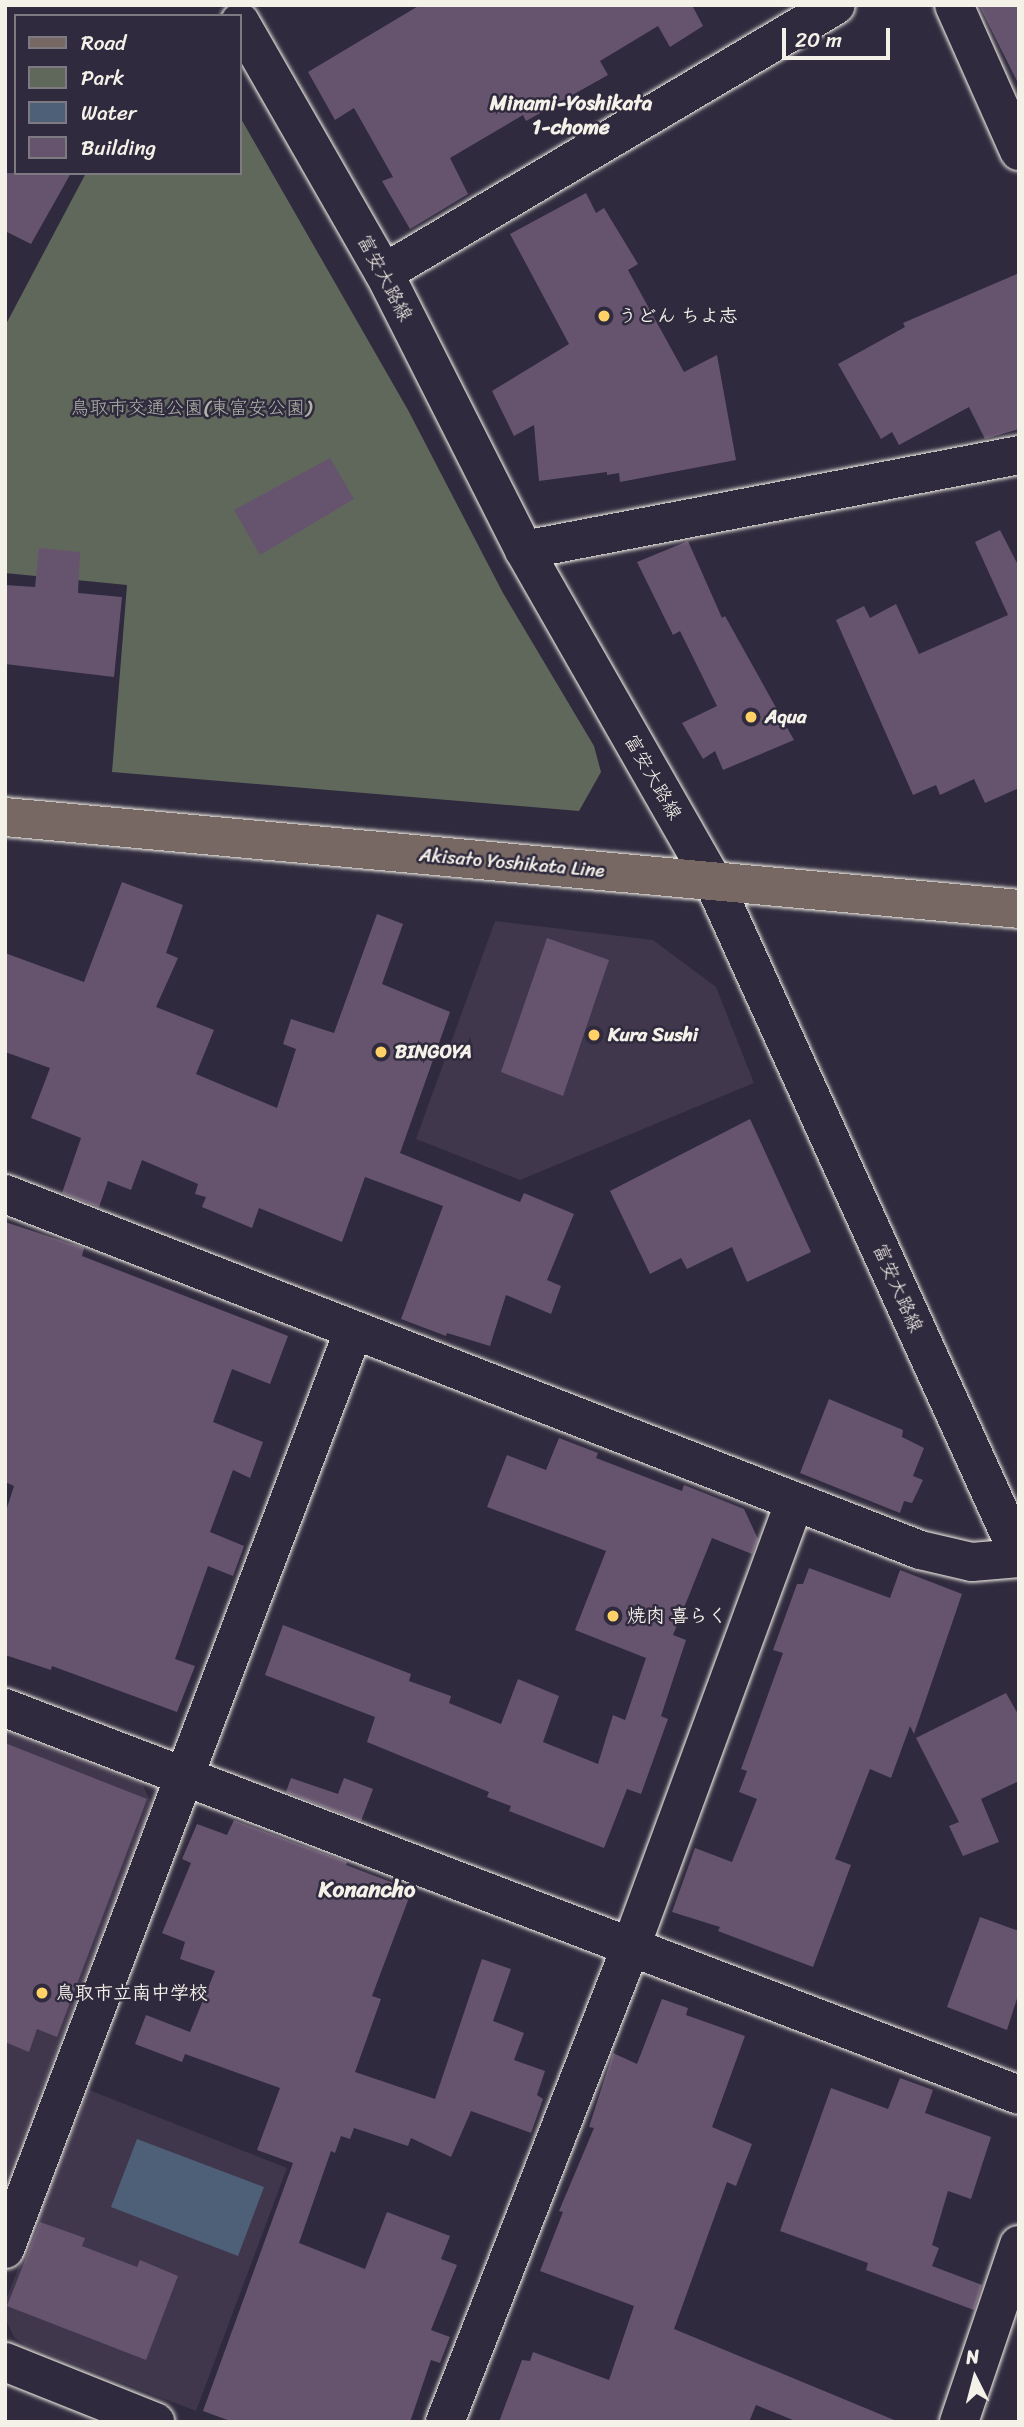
<!DOCTYPE html>
<meta charset="utf-8">
<style>
body{margin:0}
#map{position:relative;width:1024px;height:2427px;overflow:hidden;background:#2f2a3d;font-family:Sriracha,"Klee One",sans-serif}
div>[style]{position:absolute}
.built>*{inset:0;background:#40374c}
.green>*{inset:0;background:#60685c}
.water>*{inset:0;background:#4d6078}
.building>*{inset:0;background:#66546e}
.roads{filter:drop-shadow(0 0 2px #f4f1e8) drop-shadow(0 0 2px #f4f1e8)}
.minor>*{height:38px;margin:-19px;padding:0 19px;transform-origin:19px;border-radius:19px;background:#2f2a3d}
.major>*{height:38px;margin:-19px;padding:0 19px;transform-origin:19px;border-radius:19px;background:#776864}
.dots>*{width:19px;height:19px;translate:-50% -50%;box-sizing:border-box;border:4px solid #2f2a3d;border-radius:50%}
span{translate:-50% -50%;white-space:nowrap;text-align:center;line-height:1.15;-webkit-text-stroke:5px #2f2a3d;paint-order:stroke}
.street-label{font-size:19px;color:#f4f1e8}
.poi-label{font-size:19px;color:#f4f1e8;font-weight:700}
.left{translate:0 -50%;text-align:left}
.park-label{font-size:19px;color:#b1b3a9}
.neighbourhood-label{font-size:21px;color:#f4f1e8;font-weight:700}
.quarter-label{font-size:23px;color:#f4f1e8;font-weight:700}
.frame{position:absolute;inset:0;border:7px solid #f4f1e8;pointer-events:none}
.legend{position:absolute;left:14px;top:14px;width:228px;height:161px;box-sizing:border-box;background:#2f2a3d;border:2px solid #7e7a81;margin:0;padding:9px 12px;list-style:none;font-size:21px;color:#f4f1e8}
.legend li{display:flex;align-items:center;gap:14px;height:35px}
.legend b{width:35px;border:2px solid #7e7a81}
.north{position:absolute;left:940px;top:2343px;width:70px;height:70px;-webkit-text-stroke:5px #2f2a3d;paint-order:stroke;rotate:354deg;font-size:19px;font-weight:700;line-height:28px;text-align:center;color:#f4f1e8}
.north::after{content:'';display:block;margin:auto;width:24px;height:32px;background:#f4f1e8;clip-path:polygon(50% 0,100% 100%,50% 72%,0 100%)}
.scale{position:absolute;left:782px;top:28px;width:108px;height:32px;box-sizing:border-box;border:4px solid #f4f1e8;border-top:0;padding-left:9px;font-size:21px;line-height:24px;white-space:nowrap;color:#f4f1e8;-webkit-text-stroke:5px #2f2a3d;paint-order:stroke}
</style>
<div id="map">
<div class="built">
<i style="clip-path:polygon(495px 921px,653px 940px,716px 987px,754px 1083px,520px 1180px,416px 1139px)"></i>
<i style="clip-path:polygon(5px 1731px,142px 1784px,152px 1804px,5px 2183px)"></i>
<i style="clip-path:polygon(89px 2090px,287px 2168px,196px 2411px,25px 2345px,14px 2337px,6px 2320px,5px 2302px)"></i>
</div>
<div class="green">
<i style="clip-path:polygon(240px 117px,408px 410px,503px 593px,594px 746px,601px 772px,579px 811px,112px 772px,127px 585px,5px 573px,5px 326px,86px 173px,240px 173px)"></i>
</div>
<div class="water">
<i style="clip-path:polygon(137px 2139px,264px 2187px,238px 2256px,111px 2207px)"></i>
</div>
<div class="building">
<i style="clip-path:polygon(420px 5px,692px 5px,703px 26px,670px 47px,658px 26px,600px 61px,608px 75px,526px 121px,523px 115px,450px 158px,468px 194px,410px 229px,382px 181px,393px 177px,354px 108px,335px 120px,308px 72px)"></i>
<i style="clip-path:polygon(979px 5px,1019px 5px,1019px 85px)"></i>
<i style="clip-path:polygon(5px 173px,71px 173px,31px 244px,5px 231px)"></i>
<i style="clip-path:polygon(586px 193px,596px 213px,604px 208px,638px 264px,628px 270px,684px 372px,717px 355px,736px 460px,620px 482px,619px 473px,607px 475px,607px 472px,539px 481px,534px 425px,514px 436px,492px 391px,569px 344px,510px 234px)"></i>
<i style="clip-path:polygon(1019px 273px,1019px 429px,985px 439px,969px 407px,899px 445px,892px 432px,881px 439px,838px 364px,905px 327px,903px 323px)"></i>
<i style="clip-path:polygon(330px 458px,354px 499px,260px 555px,234px 510px)"></i>
<i style="clip-path:polygon(1000px 530px,1019px 567px,1019px 788px,985px 803px,974px 779px,940px 795px,936px 785px,913px 795px,836px 620px,864px 606px,870px 618px,896px 604px,919px 654px,1008px 615px,975px 542px)"></i>
<i style="clip-path:polygon(688px 541px,722px 618px,725px 616px,794px 740px,723px 770px,715px 751px,703px 759px,682px 723px,717px 706px,680px 631px,673px 635px,637px 562px)"></i>
<i style="clip-path:polygon(39px 548px,80px 552px,78px 593px,122px 597px,114px 677px,5px 664px,5px 585px,35px 587px)"></i>
<i style="clip-path:polygon(122px 882px,183px 905px,166px 953px,178px 958px,156px 1007px,214px 1030px,196px 1074px,277px 1108px,296px 1049px,283px 1044px,291px 1019px,334px 1033px,377px 914px,403px 924px,382px 984px,450px 1012px,400px 1153px,520px 1202px,524px 1193px,574px 1214px,547px 1280px,561px 1286px,551px 1314px,506px 1295px,490px 1346px,447px 1333px,446px 1336px,401px 1319px,443px 1206px,365px 1177px,342px 1242px,259px 1208px,252px 1228px,202px 1207px,206px 1197px,195px 1194px,198px 1184px,142px 1160px,131px 1190px,108px 1181px,99px 1207px,62px 1193px,81px 1138px,31px 1118px,50px 1068px,5px 1052px,5px 953px,84px 982px)"></i>
<i style="clip-path:polygon(547px 938px,609px 960px,563px 1096px,501px 1072px)"></i>
<i style="clip-path:polygon(750px 1119px,811px 1252px,747px 1282px,732px 1247px,687px 1269px,681px 1258px,650px 1274px,610px 1191px)"></i>
<i style="clip-path:polygon(5px 1222px,84px 1248px,82px 1256px,288px 1336px,270px 1384px,232px 1369px,213px 1422px,263px 1442px,250px 1478px,233px 1470px,210px 1532px,244px 1546px,233px 1576px,208px 1566px,175px 1659px,195px 1666px,177px 1712px,52px 1666px,51px 1670px,5px 1655px,5px 1514px,14px 1486px,5px 1482px)"></i>
<i style="clip-path:polygon(829px 1399px,903px 1430px,902px 1437px,924px 1448px,913px 1476px,923px 1480px,912px 1503px,904px 1501px,900px 1513px,800px 1473px)"></i>
<i style="clip-path:polygon(559px 1438px,598px 1453px,596px 1458px,682px 1491px,684px 1485px,744px 1509px,758px 1539px,752px 1554px,712px 1538px,673px 1635px,686px 1640px,661px 1716px,668px 1719px,641px 1794px,627px 1789px,604px 1848px,509px 1811px,511px 1806px,487px 1797px,489px 1792px,367px 1742px,375px 1717px,265px 1675px,283px 1625px,411px 1674px,409px 1681px,451px 1696px,449px 1703px,501px 1724px,518px 1679px,559px 1696px,543px 1742px,598px 1764px,613px 1715px,625px 1720px,646px 1658px,575px 1630px,606px 1551px,487px 1507px,507px 1455px,546px 1470px)"></i>
<i style="clip-path:polygon(809px 1568px,890px 1598px,900px 1570px,962px 1594px,914px 1734px,910px 1726px,891px 1778px,870px 1769px,835px 1859px,851px 1865px,813px 1967px,718px 1931px,720px 1927px,672px 1912px,695px 1848px,732px 1862px,757px 1799px,739px 1792px,747px 1771px,741px 1769px,783px 1653px,773px 1650px,797px 1584px,803px 1584px)"></i>
<i style="clip-path:polygon(1006px 1693px,1019px 1716px,1019px 1781px,981px 1799px,999px 1842px,963px 1856px,949px 1826px,959px 1822px,916px 1738px)"></i>
<i style="clip-path:polygon(5px 1743px,147px 1799px,57px 2037px,37px 2029px,29px 2052px,5px 2042px)"></i>
<i style="clip-path:polygon(291px 1778px,338px 1794px,344px 1778px,373px 1789px,361px 1821px,286px 1792px)"></i>
<i style="clip-path:polygon(234px 1820px,347px 1862px,346px 1865px,396px 1884px,395px 1889px,410px 1895px,372px 1996px,381px 1999px,355px 2072px,435px 2099px,482px 1959px,511px 1969px,493px 2021px,524px 2033px,514px 2060px,545px 2071px,537px 2095px,543px 2099px,531px 2133px,471px 2111px,451px 2157px,411px 2138px,408px 2146px,354px 2128px,350px 2139px,341px 2136px,335px 2153px,331px 2151px,299px 2243px,365px 2269px,387px 2212px,450px 2236px,441px 2259px,457px 2265px,431px 2330px,450px 2337px,440px 2363px,431px 2360px,410px 2422px,233px 2422px,203px 2411px,293px 2163px,257px 2150px,280px 2088px,185px 2054px,182px 2062px,135px 2044px,146px 2015px,190px 2032px,215px 1971px,180px 1959px,185px 1942px,162px 1933px,191px 1863px,182px 1859px,197px 1824px,227px 1835px)"></i>
<i style="clip-path:polygon(980px 1917px,1019px 1931px,1019px 1992px,1007px 2030px,947px 2007px)"></i>
<i style="clip-path:polygon(662px 1999px,688px 2008px,686px 2015px,745px 2036px,712px 2127px,752px 2144px,736px 2186px,727px 2182px,674px 2329px,899px 2422px,798px 2422px,756px 2405px,749px 2422px,499px 2422px,522px 2360px,530px 2361px,533px 2352px,609px 2380px,634px 2306px,540px 2271px,563px 2212px,559px 2211px,594px 2128px,589px 2127px,613px 2053px,637px 2064px)"></i>
<i style="clip-path:polygon(900px 2078px,933px 2090px,925px 2113px,991px 2137px,971px 2199px,948px 2191px,932px 2245px,939px 2248px,932px 2266px,982px 2285px,974px 2310px,866px 2270px,868px 2263px,780px 2231px,831px 2088px,888px 2109px)"></i>
<i style="clip-path:polygon(40px 2222px,85px 2238px,82px 2246px,137px 2267px,140px 2260px,178px 2276px,146px 2360px,7px 2306px)"></i>
</div>
<div class="roads">
<div class="minor">
<i style="left:954px;top:5px;width:160px;rotate:66deg"></i>
<i style="left:240px;top:22px;width:289px;rotate:60.2deg"></i>
<i style="left:384px;top:273px;width:310px;rotate:63.2deg"></i>
<i style="left:524px;top:550px;width:381px;rotate:60.3deg"></i>
<i style="left:713px;top:881px;width:740px;rotate:65.58deg"></i>
<i style="left:384px;top:273px;width:525px;rotate:-30.66deg"></i>
<i style="left:524px;top:550px;width:504px;rotate:-10.86deg"></i>
<i style="left:5px;top:1194px;width:982px;rotate:21.26deg"></i>
<i style="left:920px;top:1550px;width:53px;rotate:13deg"></i>
<i style="left:972px;top:1562px;width:47px;rotate:-4.9deg"></i>
<i style="left:5px;top:1708px;width:1085px;rotate:20.89deg"></i>
<i style="left:5px;top:2249px;width:981px;rotate:-69.22deg"></i>
<i style="left:5px;top:2362px;width:162px;rotate:21.8deg"></i>
<i style="left:445px;top:2422px;width:508px;rotate:-68.64deg"></i>
<i style="left:630px;top:1949px;width:474px;rotate:-69.8deg"></i>
<i style="left:959px;top:2422px;width:187px;rotate:-71.3deg"></i>
</div>
<div class="major">
<i style="left:5px;top:817px;width:1018px;rotate:5.18deg"></i>
</div>
</div>
<div class="dots">
<i style="left:604px;top:316px;background:#ffd166"></i>
<i style="left:751px;top:717px;background:#ffd166"></i>
<i style="left:594px;top:1035px;background:#ffd166"></i>
<i style="left:381px;top:1052px;background:#ffd166"></i>
<i style="left:613px;top:1616px;background:#ffd166"></i>
<i style="left:42px;top:1993px;background:#ffd166"></i>
</div>
<div class="street-label">
<span style="left:385px;top:278px;rotate:62deg">富安大路線</span>
<span style="left:653px;top:777px;rotate:60deg">富安大路線</span>
<span style="left:512px;top:863px;rotate:5deg">Akisato Yoshikata Line</span>
<span style="left:898px;top:1288px;rotate:66deg">富安大路線</span>
</div>
<div class="poi-label">
<span class="left" style="left:618px;top:316px">うどん ちよ志</span>
<span class="left" style="left:765px;top:717px">Aqua</span>
<span class="left" style="left:608px;top:1035px">Kura Sushi</span>
<span class="left" style="left:395px;top:1052px">BINGOYA</span>
<span class="left" style="left:627px;top:1616px">焼肉 喜らく</span>
<span class="left" style="left:56px;top:1993px">鳥取市立南中学校</span>
</div>
<div class="park-label">
<span style="left:191px;top:408px">鳥取市交通公園(東富安公園)</span>
</div>
<div class="neighbourhood-label">
<span style="left:571px;top:115px">Minami-Yoshikata<br>1-chome</span>
</div>
<div class="quarter-label">
<span style="left:367px;top:1890px">Konancho</span>
</div>
<div class="frame"></div>
<ul class="legend">
<li><b style="height:9px;background:#776864"></b>Road</li>
<li><b style="height:19px;background:#60685c"></b>Park</li>
<li><b style="height:19px;background:#4d6078"></b>Water</li>
<li><b style="height:19px;background:#66546e"></b>Building</li>
</ul>
<div class="north">N</div>
<div class="scale">20 m</div>
</div>
